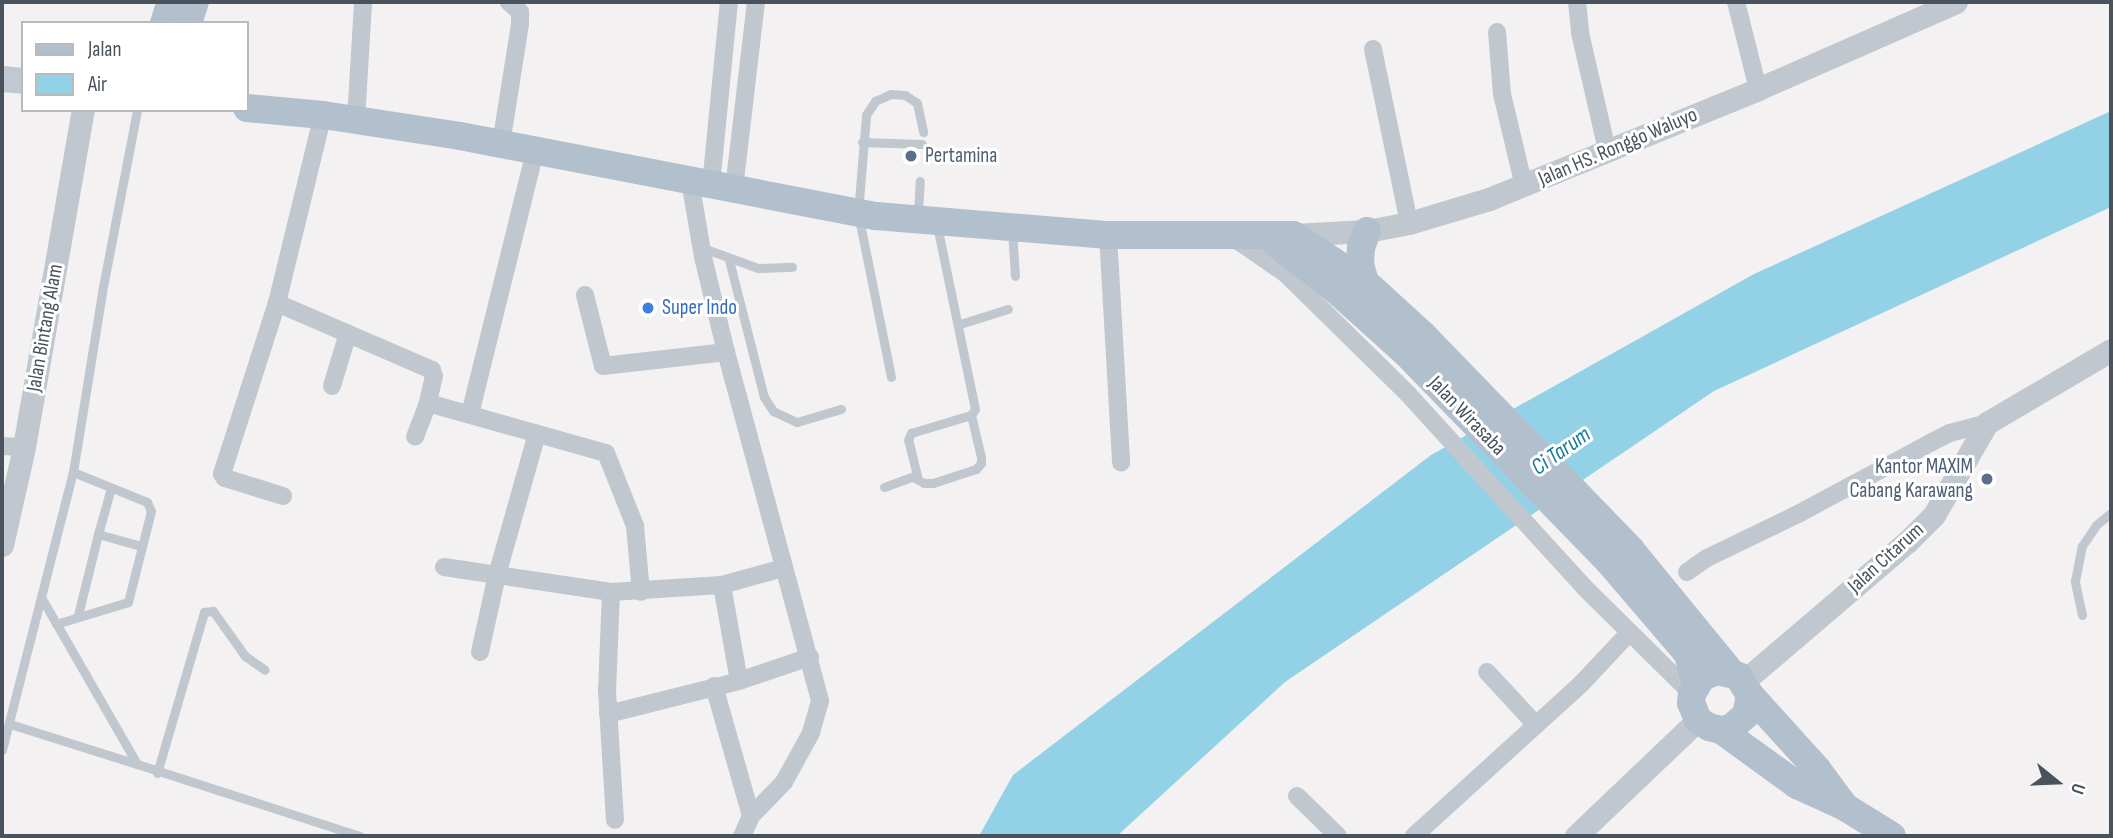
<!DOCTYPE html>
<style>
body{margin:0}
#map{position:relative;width:2113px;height:838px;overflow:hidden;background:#f3f1f1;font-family:"Sofia Sans Condensed",sans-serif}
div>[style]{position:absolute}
.water>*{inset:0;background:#93d2e6}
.service>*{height:9px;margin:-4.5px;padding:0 4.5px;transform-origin:4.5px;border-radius:4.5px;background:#c0c7ce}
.minor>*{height:18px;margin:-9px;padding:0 9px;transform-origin:9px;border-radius:9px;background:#c0c7ce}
.tertiary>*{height:23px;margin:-11.5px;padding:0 11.5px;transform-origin:11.5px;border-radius:11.5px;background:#c0c7ce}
.secondary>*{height:26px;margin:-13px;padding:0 13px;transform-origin:13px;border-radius:13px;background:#c0c8d3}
.primary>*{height:28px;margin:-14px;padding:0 14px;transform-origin:14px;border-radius:14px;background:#b2bfcd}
.dots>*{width:19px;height:19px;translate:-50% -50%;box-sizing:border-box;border:4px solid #fff;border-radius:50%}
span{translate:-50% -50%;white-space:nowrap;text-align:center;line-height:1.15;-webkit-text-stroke:6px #fff;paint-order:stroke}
.street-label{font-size:21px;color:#4a535d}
.service-label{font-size:21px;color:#4e5e75}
.left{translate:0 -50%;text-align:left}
.right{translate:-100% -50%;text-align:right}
.shop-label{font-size:21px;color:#366cbe}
.water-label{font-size:23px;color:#167b9c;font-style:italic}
.frame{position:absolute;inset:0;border:4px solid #4a535d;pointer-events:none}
.legend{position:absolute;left:21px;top:21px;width:228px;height:91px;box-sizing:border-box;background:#fff;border:2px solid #b7babe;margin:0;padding:9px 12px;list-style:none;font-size:21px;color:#4a535d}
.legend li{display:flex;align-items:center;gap:14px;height:35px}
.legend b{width:35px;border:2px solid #b7babe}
.north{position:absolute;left:2022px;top:747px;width:70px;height:70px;-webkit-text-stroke:5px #fff;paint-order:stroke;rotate:108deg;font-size:19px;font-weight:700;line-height:28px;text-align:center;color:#4a535d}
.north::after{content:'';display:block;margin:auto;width:24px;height:32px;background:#4a535d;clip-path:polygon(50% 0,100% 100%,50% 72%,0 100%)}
</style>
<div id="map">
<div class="water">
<i style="clip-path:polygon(2111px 111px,2111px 207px,1714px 391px,1285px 682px,1117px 836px,979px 836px,1013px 775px,1431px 455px,1754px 274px)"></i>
</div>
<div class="service">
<i style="left:862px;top:142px;width:60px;rotate:1.9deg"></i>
<i style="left:918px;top:214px;width:33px;rotate:-87deg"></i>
<i style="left:1012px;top:231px;width:45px;rotate:86.2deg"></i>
<i style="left:703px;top:248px;width:59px;rotate:20deg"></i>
<i style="left:758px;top:268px;width:34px;rotate:-2deg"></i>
<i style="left:729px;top:260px;width:141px;rotate:75.7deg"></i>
<i style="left:764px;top:397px;width:17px;rotate:57deg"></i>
<i style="left:773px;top:411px;width:26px;rotate:25deg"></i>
<i style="left:797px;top:422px;width:46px;rotate:-16.5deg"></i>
<i style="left:960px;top:324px;width:50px;rotate:-17.4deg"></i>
<i style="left:891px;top:377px;width:167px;rotate:-101.4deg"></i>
<i style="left:858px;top:213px;width:98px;rotate:-85.3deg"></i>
<i style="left:866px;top:115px;width:17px;rotate:-57deg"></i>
<i style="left:875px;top:101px;width:17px;rotate:-24deg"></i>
<i style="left:891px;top:94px;width:14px;rotate:4deg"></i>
<i style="left:905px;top:95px;width:14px;rotate:34deg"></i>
<i style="left:917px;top:103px;width:30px;rotate:78deg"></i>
<i style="left:915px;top:478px;width:10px;rotate:29deg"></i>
<i style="left:924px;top:483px;width:9px"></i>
<i style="left:933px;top:483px;width:45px;rotate:-18deg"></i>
<i style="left:976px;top:469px;width:8px;rotate:-50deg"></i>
<i style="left:981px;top:463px;width:6px;rotate:-90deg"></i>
<i style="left:981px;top:457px;width:43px;rotate:-103.4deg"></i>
<i style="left:884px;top:487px;width:35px;rotate:-20deg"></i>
<i style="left:917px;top:475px;width:36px;rotate:-104deg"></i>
<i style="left:908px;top:440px;width:8px;rotate:-67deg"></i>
<i style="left:911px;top:433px;width:63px;rotate:-16.7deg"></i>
<i style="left:971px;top:415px;width:7px;rotate:-56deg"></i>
<i style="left:975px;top:409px;width:188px;rotate:-101.7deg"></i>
<i style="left:98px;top:534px;width:48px;rotate:-74.2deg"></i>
<i style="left:41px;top:597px;width:193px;rotate:60.1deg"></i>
<i style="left:137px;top:764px;width:234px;rotate:17.9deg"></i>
<i style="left:78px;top:615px;width:83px;rotate:-76.1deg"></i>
<i style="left:98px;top:534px;width:45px;rotate:15.6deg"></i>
<i style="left:2082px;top:615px;width:35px;rotate:-102deg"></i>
<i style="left:2075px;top:581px;width:36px;rotate:-79deg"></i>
<i style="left:2082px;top:546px;width:25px;rotate:-56deg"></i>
<i style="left:2096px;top:525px;width:19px;rotate:-39deg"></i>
<i style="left:56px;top:624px;width:75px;rotate:-17deg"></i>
<i style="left:128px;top:602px;width:94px;rotate:-75.8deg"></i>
<i style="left:151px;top:511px;width:10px;rotate:-114deg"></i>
<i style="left:147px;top:502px;width:80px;rotate:-157.9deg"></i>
<i style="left:10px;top:724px;width:133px;rotate:17.5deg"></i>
<i style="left:2px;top:750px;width:287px;rotate:-75.7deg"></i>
<i style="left:73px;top:472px;width:182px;rotate:-80.8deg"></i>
<i style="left:102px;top:292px;width:185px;rotate:-79.1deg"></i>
<i style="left:157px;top:773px;width:168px;rotate:-73.7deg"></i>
<i style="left:204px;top:612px;width:9px;rotate:-6deg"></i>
<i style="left:213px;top:611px;width:55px;rotate:54.6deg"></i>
<i style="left:245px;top:656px;width:24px;rotate:35deg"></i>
</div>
<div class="minor">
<i style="left:1577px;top:2px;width:31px;rotate:84deg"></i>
<i style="left:1580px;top:33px;width:120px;rotate:77deg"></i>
<i style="left:1736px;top:2px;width:90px;rotate:75.8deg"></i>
<i style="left:1497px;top:32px;width:62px;rotate:85.4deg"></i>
<i style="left:1502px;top:94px;width:95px;rotate:76.6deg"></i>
<i style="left:1373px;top:49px;width:178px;rotate:78.3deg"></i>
<i style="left:356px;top:121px;width:119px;rotate:-86.6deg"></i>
<i style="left:501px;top:144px;width:121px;rotate:-81deg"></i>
<i style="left:520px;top:24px;width:12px;rotate:-90deg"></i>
<i style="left:520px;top:12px;width:15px;rotate:-138deg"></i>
<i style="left:690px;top:181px;width:77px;rotate:80.3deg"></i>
<i style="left:703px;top:257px;width:98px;rotate:76.4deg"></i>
<i style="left:726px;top:352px;width:361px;rotate:74.9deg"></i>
<i style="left:820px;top:701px;width:33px;rotate:106deg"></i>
<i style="left:811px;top:733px;width:56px;rotate:118.9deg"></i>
<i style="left:784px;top:782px;width:47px;rotate:134.1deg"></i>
<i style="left:751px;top:816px;width:22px;rotate:114deg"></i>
<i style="left:711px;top:185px;width:184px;rotate:-84.4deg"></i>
<i style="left:734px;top:189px;width:188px;rotate:-83.3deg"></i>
<i style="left:1108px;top:235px;width:228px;rotate:86.7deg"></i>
<i style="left:1231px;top:236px;width:67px;rotate:34.6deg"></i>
<i style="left:1286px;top:274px;width:171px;rotate:44.5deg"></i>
<i style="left:1408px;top:394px;width:263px;rotate:47.6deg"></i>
<i style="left:1585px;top:588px;width:151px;rotate:44.7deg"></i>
<i style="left:585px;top:295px;width:73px;rotate:75.8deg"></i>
<i style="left:603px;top:366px;width:124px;rotate:-6.5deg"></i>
<i style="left:277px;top:303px;width:169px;rotate:23.4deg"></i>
<i style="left:432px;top:370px;width:6px;rotate:72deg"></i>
<i style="left:434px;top:376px;width:28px;rotate:103deg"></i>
<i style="left:428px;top:403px;width:36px;rotate:111deg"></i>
<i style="left:332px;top:386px;width:55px;rotate:-73.2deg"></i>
<i style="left:428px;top:403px;width:185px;rotate:15.7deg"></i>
<i style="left:606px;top:453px;width:79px;rotate:68.3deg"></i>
<i style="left:635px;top:526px;width:66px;rotate:84.8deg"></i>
<i style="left:470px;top:414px;width:271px;rotate:-76.1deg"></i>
<i style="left:2px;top:446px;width:22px;rotate:3deg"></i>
<i style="left:283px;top:496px;width:61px;rotate:-162.8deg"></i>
<i style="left:225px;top:478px;width:5px;rotate:-127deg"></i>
<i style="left:222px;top:474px;width:180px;rotate:-72.2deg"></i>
<i style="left:277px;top:303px;width:194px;rotate:-76.3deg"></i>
<i style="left:444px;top:567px;width:169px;rotate:8.5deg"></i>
<i style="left:611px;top:592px;width:111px;rotate:-3.6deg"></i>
<i style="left:722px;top:585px;width:63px;rotate:-15.6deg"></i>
<i style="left:1687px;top:572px;width:24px;rotate:-35deg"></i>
<i style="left:1707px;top:558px;width:103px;rotate:-25.8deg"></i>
<i style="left:1800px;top:513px;width:148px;rotate:-28.3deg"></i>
<i style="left:1930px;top:443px;width:22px;rotate:-27deg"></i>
<i style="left:1950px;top:433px;width:38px;rotate:-15deg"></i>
<i style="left:722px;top:585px;width:97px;rotate:80deg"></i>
<i style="left:611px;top:592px;width:98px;rotate:92.3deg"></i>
<i style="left:607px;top:690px;width:130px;rotate:86.5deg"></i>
<i style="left:480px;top:652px;width:79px;rotate:-77.6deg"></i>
<i style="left:497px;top:575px;width:147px;rotate:-74.2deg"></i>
<i style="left:1487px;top:672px;width:72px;rotate:47.2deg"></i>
<i style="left:714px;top:686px;width:135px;rotate:74.1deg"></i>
<i style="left:608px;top:714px;width:135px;rotate:-14.1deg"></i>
<i style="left:739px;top:681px;width:75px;rotate:-18.7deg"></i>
<i style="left:1297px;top:796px;width:57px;rotate:44.3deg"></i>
<i style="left:1414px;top:836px;width:227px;rotate:-42.3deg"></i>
<i style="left:1582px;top:683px;width:69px;rotate:-46.8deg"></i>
</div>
<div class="tertiary">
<i style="left:1293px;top:235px;width:74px;rotate:-3.1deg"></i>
<i style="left:1367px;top:231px;width:43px;rotate:-10.8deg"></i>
<i style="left:1409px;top:223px;width:84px;rotate:-16.7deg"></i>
<i style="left:1489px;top:199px;width:291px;rotate:-22.2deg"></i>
<i style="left:1758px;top:89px;width:216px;rotate:-23.7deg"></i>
<i style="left:2px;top:545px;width:100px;rotate:-77.3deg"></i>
<i style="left:24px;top:447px;width:342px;rotate:-80.1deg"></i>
<i style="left:1744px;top:681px;width:214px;rotate:-40.5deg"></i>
<i style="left:1907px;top:542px;width:38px;rotate:-45deg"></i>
<i style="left:1934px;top:515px;width:106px;rotate:-60.1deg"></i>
<i style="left:1987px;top:423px;width:144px;rotate:-30.5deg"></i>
<i style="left:1576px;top:836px;width:168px;rotate:-43.6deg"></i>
</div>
<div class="secondary">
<i style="left:2px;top:79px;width:21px;rotate:5deg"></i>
</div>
<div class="primary">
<i style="left:164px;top:23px;width:22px;rotate:-72deg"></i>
<i style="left:188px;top:23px;width:22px;rotate:-72deg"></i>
<i style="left:247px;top:108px;width:76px;rotate:5.3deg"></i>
<i style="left:323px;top:115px;width:139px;rotate:8.7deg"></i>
<i style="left:460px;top:136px;width:424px;rotate:10.9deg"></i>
<i style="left:876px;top:216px;width:233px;rotate:4.7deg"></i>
<i style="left:1108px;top:235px;width:185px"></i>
<i style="left:1293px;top:235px;width:86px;rotate:33.1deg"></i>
<i style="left:1365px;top:282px;width:79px;rotate:42.4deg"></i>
<i style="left:1423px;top:335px;width:299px;rotate:45.9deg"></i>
<i style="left:1631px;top:550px;width:158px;rotate:50.7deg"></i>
<i style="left:1275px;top:243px;width:77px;rotate:37.6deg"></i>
<i style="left:1336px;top:290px;width:94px;rotate:42deg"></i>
<i style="left:1406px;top:353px;width:293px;rotate:45.8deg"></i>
<i style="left:1610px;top:563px;width:120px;rotate:49.4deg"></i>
<i style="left:1688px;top:654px;width:32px;rotate:76deg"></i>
<i style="left:1365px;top:282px;width:18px;rotate:-106deg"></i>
<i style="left:1360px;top:265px;width:17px;rotate:-87deg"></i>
<i style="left:1361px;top:248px;width:18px;rotate:-71deg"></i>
<i style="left:1750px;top:695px;width:20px;rotate:101deg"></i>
<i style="left:1746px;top:715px;width:20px;rotate:139deg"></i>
<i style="left:1731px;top:728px;width:10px;rotate:169deg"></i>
<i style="left:1721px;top:730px;width:12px;rotate:-166deg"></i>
<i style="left:1709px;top:727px;width:13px;rotate:-148deg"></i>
<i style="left:1698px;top:720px;width:18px;rotate:-112deg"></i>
<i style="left:1691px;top:703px;width:9px;rotate:-84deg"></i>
<i style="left:1692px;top:694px;width:20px;rotate:-60deg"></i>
<i style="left:1702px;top:677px;width:16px;rotate:-22deg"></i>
<i style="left:1717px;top:671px;width:22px;rotate:13deg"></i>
<i style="left:1738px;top:676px;width:22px;rotate:58deg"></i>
<i style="left:1750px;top:695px;width:100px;rotate:47.8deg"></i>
<i style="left:1817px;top:769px;width:47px;rotate:53.6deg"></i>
<i style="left:1721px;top:730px;width:94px;rotate:35.9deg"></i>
<i style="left:1797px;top:785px;width:53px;rotate:24.6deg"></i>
<i style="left:1845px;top:807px;width:55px;rotate:31.7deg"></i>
</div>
<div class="dots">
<i style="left:911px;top:156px;background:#5c6f8a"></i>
<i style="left:648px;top:308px;background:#3f7fe0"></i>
<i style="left:1987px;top:479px;background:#5c6f8a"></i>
</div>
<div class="street-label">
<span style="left:1618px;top:147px;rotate:-23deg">Jalan HS. Ronggo Waluyo</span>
<span style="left:45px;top:328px;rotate:-80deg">Jalan Bintang Alam</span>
<span style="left:1467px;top:416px;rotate:46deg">Jalan Wirasaba</span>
<span style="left:1886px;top:558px;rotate:-42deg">Jalan Citarum</span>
</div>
<div class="service-label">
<span class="left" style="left:925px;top:156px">Pertamina</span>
<span class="right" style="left:1973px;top:479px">Kantor MAXIM<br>Cabang Karawang</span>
</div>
<div class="shop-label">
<span class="left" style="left:662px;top:308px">Super Indo</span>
</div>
<div class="water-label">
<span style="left:1561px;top:451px;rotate:-35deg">Ci Tarum</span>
</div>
<div class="frame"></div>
<ul class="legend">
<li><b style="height:9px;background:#b2bfcd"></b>Jalan</li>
<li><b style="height:19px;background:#93d2e6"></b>Air</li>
</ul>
<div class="north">U</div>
</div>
